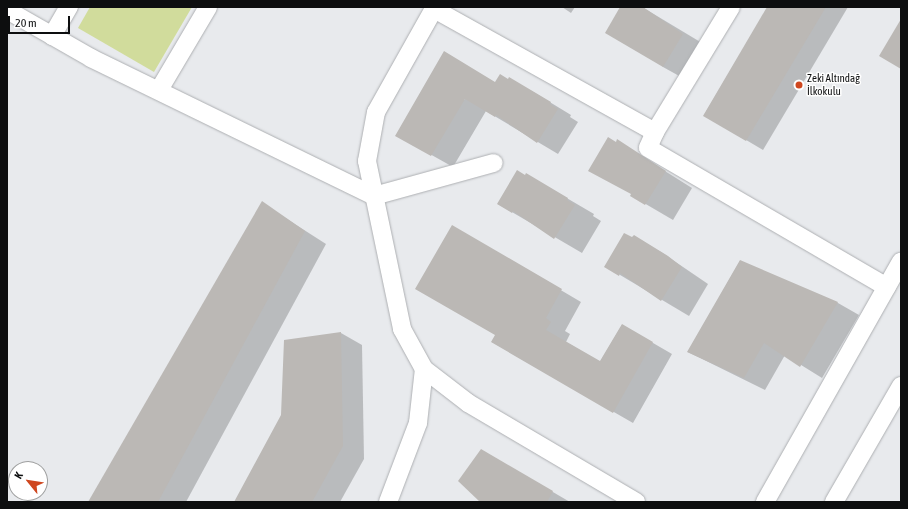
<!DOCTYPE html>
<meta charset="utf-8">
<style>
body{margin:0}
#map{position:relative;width:908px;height:509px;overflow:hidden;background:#e8eaed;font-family:"Asap Condensed",sans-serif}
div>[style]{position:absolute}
.green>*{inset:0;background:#d1dc9c}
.shadow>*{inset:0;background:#0003}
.building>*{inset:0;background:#bbb8b5}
.roads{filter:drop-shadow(0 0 1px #adafb2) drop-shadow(0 0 1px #adafb2)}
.street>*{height:18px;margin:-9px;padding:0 9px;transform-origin:9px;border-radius:9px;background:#fff}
.dots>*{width:11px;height:11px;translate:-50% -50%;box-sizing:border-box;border:2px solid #fff;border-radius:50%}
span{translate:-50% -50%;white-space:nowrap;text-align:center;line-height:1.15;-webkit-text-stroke:3px #fff;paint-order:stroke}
.poi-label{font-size:11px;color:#0d0e0f}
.left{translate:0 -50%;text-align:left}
.frame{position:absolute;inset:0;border:8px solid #0d0e0f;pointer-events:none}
.north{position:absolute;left:8px;top:461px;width:40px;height:40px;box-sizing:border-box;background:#fff;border:1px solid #9e9f9f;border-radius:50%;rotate:300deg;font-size:11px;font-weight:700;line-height:16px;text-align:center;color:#0d0e0f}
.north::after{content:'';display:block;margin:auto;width:14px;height:18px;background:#cf471f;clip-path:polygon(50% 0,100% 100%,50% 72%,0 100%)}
.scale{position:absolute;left:8px;top:16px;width:62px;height:18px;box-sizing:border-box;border:2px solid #0d0e0f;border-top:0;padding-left:5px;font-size:12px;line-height:14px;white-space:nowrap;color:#0d0e0f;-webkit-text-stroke:3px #fff;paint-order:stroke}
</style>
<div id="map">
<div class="green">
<i style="clip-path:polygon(90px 7px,192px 7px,154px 72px,78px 28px)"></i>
</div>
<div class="shadow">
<i style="clip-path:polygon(562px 7px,575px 7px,571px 13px)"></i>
<i style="clip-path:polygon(621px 7px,642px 7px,702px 43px,690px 82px,663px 67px)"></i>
<i style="clip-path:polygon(768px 7px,848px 7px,763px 150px,704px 115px)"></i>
<i style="clip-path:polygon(496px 83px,530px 90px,571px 115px,570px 117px,578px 122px,558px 154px,486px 111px,453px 167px,396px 135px)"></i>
<i style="clip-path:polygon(617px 141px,692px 188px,673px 220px,632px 196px)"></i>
<i style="clip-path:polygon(553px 190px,594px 214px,593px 216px,601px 221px,582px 253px,498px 204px)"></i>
<i style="clip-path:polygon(262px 203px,326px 244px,186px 502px,90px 502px)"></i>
<i style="clip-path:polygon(452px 226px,581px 302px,565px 331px,570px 334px,566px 342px,600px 362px,622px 325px,672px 354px,633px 423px,492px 342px,496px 335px)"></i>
<i style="clip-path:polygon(633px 239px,661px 252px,708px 284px,689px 316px,605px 266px)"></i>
<i style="clip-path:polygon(740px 261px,838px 303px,859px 315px,822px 378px,785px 355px,765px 390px,688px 352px)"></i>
<i style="clip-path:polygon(341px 333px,362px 345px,364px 459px,340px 502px,236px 502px,282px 416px)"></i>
<i style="clip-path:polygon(481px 450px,570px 502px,479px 502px)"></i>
</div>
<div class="building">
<i style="clip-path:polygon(620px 7px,643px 7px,683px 34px,663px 67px,605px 33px)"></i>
<i style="clip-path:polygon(767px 7px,826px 7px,746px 141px,703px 116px)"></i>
<i style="clip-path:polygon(901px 19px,901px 69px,879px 56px)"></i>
<i style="clip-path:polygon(444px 51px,495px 82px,500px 74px,508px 79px,509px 77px,551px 102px,550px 104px,558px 109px,537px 143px,496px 115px,495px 117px,465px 99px,431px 156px,395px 136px)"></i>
<i style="clip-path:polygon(608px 137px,616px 142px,617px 139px,666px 171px,645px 205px,630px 196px,631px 194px,588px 171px)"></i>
<i style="clip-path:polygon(517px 170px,525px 175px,526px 173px,568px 198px,567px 200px,575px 205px,554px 239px,513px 211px,512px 213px,497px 204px)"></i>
<i style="clip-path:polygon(262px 201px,305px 231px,158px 502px,88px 502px)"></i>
<i style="clip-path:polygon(452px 225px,562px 289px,546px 318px,551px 322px,546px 330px,600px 361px,622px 324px,653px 342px,613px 413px,491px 342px,495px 335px,415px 289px)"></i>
<i style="clip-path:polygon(624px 233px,632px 237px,634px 235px,668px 256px,682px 267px,661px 301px,620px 273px,619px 276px,604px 267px)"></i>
<i style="clip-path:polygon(740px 260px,838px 302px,800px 367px,764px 343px,744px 378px,687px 352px)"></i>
<i style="clip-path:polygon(341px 332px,343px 446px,312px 502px,234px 502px,281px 415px,284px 340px)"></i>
<i style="clip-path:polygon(481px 449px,553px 491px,547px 502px,480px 502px,458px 481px)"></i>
</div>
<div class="roads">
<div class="street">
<i style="left:435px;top:7px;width:120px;rotate:119.3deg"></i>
<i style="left:376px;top:112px;width:50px;rotate:100.4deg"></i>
<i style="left:367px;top:161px;width:172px;rotate:78.2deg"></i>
<i style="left:402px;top:329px;width:46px;rotate:61.2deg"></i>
<i style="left:424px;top:369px;width:56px;rotate:37.7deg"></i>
<i style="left:468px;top:403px;width:195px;rotate:30.5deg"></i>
<i style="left:434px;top:9px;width:253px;rotate:29.1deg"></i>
<i style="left:655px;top:132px;width:17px;rotate:114deg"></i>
<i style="left:648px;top:148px;width:276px;rotate:30.2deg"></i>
<i style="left:7px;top:10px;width:97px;rotate:29.7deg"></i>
<i style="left:91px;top:58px;width:315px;rotate:26deg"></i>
<i style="left:374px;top:196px;width:124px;rotate:-15.4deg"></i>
<i style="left:52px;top:36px;width:34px;rotate:-60deg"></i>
<i style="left:159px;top:90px;width:96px;rotate:-59.4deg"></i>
<i style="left:655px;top:132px;width:146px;rotate:-58.7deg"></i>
<i style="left:388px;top:502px;width:85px;rotate:-69.2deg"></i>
<i style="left:418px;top:423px;width:54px;rotate:-83.7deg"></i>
<i style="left:765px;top:502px;width:276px;rotate:-60.5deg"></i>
<i style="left:834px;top:502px;width:134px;rotate:-60deg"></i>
</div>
</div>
<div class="dots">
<i style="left:799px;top:85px;background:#cf471f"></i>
</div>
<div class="poi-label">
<span class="left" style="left:807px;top:85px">Zeki Altındağ<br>İlkokulu</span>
</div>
<div class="frame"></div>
<div class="north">K</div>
<div class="scale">20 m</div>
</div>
